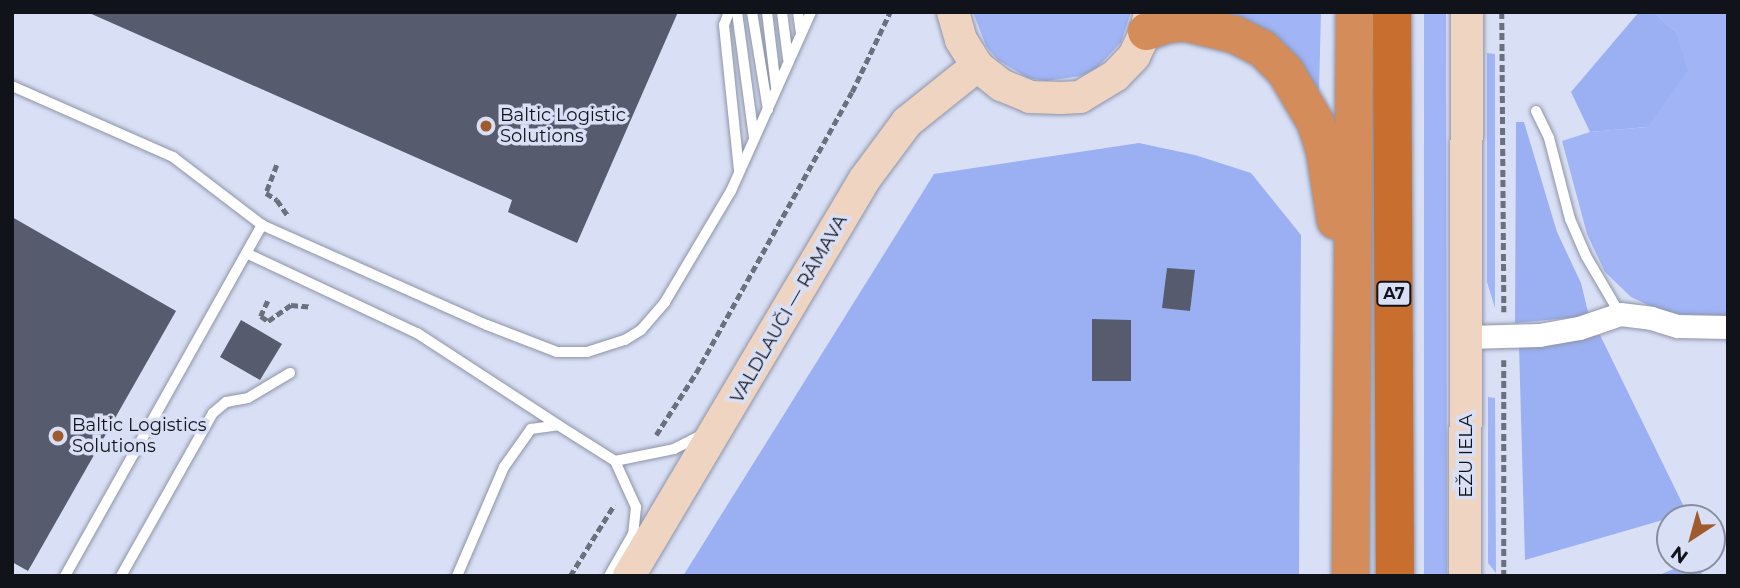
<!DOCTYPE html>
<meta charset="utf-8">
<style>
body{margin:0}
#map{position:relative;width:1740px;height:588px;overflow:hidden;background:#d9e0f6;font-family:Montserrat,sans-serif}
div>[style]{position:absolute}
.green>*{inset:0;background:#a0b4f6}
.forest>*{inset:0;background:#9bb0f3}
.building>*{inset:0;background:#565c6e}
.path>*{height:4.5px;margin-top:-2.25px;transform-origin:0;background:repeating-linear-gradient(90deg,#6b707e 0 7px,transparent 0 10.5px)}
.roads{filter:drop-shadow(0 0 2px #8d93a7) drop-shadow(0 0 2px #8d93a7)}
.service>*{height:10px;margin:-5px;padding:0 5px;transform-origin:5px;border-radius:5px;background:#fff}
.minor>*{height:23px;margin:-11.5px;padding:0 11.5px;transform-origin:11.5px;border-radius:11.5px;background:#fff}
.secondary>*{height:32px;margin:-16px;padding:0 16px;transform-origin:16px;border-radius:16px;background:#eed4c1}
.trunk>*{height:37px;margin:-18.5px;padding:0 18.5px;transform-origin:18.5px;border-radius:18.5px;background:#d38c5a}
.motorway>*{height:38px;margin:-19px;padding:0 19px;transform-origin:19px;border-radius:19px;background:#c86f30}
.dots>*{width:19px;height:19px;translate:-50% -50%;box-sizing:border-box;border:4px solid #d9e0f6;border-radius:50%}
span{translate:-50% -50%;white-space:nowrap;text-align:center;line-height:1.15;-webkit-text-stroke:7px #d9e0f6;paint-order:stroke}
.shield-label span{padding:2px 5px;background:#d9e0f6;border:2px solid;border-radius:5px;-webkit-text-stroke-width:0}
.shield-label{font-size:16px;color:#10131a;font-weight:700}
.poi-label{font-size:18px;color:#10131a}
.left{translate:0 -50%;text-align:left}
.street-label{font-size:18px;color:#10131a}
.frame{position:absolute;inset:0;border:14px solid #10131a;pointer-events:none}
.north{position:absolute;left:1656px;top:504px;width:70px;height:70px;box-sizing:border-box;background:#d9e0f6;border:2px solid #898e9e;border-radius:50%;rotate:216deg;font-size:19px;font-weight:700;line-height:28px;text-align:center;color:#10131a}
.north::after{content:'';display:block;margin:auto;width:24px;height:32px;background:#9f5b2d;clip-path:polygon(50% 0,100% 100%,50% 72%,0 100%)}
</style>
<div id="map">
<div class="green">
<i style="clip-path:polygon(973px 12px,1131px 12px,1121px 42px,1097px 68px,1081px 76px,1046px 81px,1028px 78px,998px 60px,986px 46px)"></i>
<i style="clip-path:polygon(1224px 12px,1321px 12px,1319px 91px,1302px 68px,1236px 17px)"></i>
<i style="clip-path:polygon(1424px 12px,1446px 12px,1447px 576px,1424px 576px)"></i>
<i style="clip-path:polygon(1653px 12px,1728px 12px,1728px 318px,1675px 315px,1652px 307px,1631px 297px,1605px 272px,1587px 234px,1562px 141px,1590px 132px,1647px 127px,1676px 32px)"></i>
<i style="clip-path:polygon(1487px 53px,1495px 54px,1495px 308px,1487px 282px)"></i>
<i style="clip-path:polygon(1488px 397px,1495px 398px,1496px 573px,1488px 563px)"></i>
</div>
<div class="forest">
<i style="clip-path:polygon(1639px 12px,1653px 12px,1676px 32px,1688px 71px,1647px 127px,1590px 132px,1571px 92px)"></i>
<i style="clip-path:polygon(1516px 122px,1524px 122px,1557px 232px,1581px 283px,1589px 316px,1515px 323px)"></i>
<i style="clip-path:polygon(1139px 143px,1195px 155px,1251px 173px,1301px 235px,1299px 576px,683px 576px,934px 174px)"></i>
<i style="clip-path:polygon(1600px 335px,1687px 513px,1525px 560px,1519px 346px)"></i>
<i style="clip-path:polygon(1695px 560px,1703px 576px,1657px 576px)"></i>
</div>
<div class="building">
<i style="clip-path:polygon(87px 12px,678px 12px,577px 243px,508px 212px,512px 200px)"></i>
<i style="clip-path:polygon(12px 217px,176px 311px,28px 571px,12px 562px)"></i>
<i style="clip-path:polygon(1167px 268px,1195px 270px,1190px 311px,1162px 308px)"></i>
<i style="clip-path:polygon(1092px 319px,1131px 320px,1131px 381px,1092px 381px)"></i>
<i style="clip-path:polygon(241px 320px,282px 344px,260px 380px,220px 357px)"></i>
</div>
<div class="path">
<i style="left:1502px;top:12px;width:300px;rotate:89.6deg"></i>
<i style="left:277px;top:165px;width:30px;rotate:111deg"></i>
<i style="left:266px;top:193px;width:13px;rotate:32deg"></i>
<i style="left:277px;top:200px;width:19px;rotate:55deg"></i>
<i style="left:268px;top:301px;width:17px;rotate:115deg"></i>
<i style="left:261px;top:316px;width:9px;rotate:36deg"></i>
<i style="left:268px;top:321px;width:28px;rotate:-35deg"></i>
<i style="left:291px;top:305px;width:21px;rotate:5deg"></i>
<i style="left:1504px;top:360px;width:216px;rotate:90deg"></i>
<i style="left:656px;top:435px;width:74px;rotate:-57.2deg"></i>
<i style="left:696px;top:373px;width:321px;rotate:-61deg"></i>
<i style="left:852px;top:92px;width:89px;rotate:-64.6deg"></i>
<i style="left:570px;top:576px;width:84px;rotate:-58.2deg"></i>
</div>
<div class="roads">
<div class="service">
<i style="left:729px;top:12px;width:14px;rotate:111deg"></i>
<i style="left:724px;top:25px;width:147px;rotate:84.1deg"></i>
<i style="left:737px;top:12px;width:126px;rotate:82.3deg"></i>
<i style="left:752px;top:12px;width:99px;rotate:80.7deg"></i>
<i style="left:767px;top:12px;width:76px;rotate:83.2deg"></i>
<i style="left:782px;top:12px;width:47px;rotate:82.7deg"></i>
<i style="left:798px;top:12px;width:21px;rotate:82deg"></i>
<i style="left:12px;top:86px;width:176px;rotate:23.8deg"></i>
<i style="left:173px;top:157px;width:112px;rotate:37.4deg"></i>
<i style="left:262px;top:225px;width:246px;rotate:24deg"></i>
<i style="left:487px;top:325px;width:75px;rotate:21.1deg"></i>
<i style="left:557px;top:352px;width:30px"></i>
<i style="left:587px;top:352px;width:40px;rotate:-18deg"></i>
<i style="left:625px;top:340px;width:19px;rotate:-32deg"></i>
<i style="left:641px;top:330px;width:37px;rotate:-49deg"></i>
<i style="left:665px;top:302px;width:129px;rotate:-59.3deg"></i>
<i style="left:731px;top:191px;width:196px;rotate:-65.9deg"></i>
<i style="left:1536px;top:111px;width:30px;rotate:64deg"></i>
<i style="left:1549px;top:138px;width:84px;rotate:75.5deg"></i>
<i style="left:1570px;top:219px;width:40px;rotate:66.6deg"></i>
<i style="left:1586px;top:256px;width:67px;rotate:59.6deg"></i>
<i style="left:246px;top:253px;width:189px;rotate:25.1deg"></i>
<i style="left:417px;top:333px;width:168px;rotate:33.1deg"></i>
<i style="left:615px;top:461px;width:60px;rotate:-11.5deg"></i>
<i style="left:674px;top:449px;width:30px;rotate:-27deg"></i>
<i style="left:65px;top:576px;width:403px;rotate:-60.7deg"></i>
<i style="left:121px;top:576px;width:187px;rotate:-60.6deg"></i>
<i style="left:213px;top:413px;width:17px;rotate:-40deg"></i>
<i style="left:226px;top:402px;width:22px;rotate:-10deg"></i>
<i style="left:248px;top:398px;width:49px;rotate:-30.8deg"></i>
<i style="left:457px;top:576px;width:119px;rotate:-66.7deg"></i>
<i style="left:504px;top:467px;width:47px;rotate:-54.6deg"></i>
<i style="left:531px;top:429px;width:27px;rotate:-8deg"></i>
<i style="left:558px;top:425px;width:67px;rotate:32.3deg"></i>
<i style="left:615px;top:461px;width:51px;rotate:65.5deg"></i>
<i style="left:636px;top:507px;width:27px;rotate:96deg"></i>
<i style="left:633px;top:534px;width:48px;rotate:119.7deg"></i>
</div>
<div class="minor">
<i style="left:1467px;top:337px;width:72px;rotate:-1.6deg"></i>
<i style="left:1539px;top:335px;width:41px;rotate:-9.9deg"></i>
<i style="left:1579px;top:328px;width:43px;rotate:-18.9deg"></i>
<i style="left:1620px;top:314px;width:31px;rotate:7deg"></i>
<i style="left:1651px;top:318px;width:28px;rotate:17deg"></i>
<i style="left:1678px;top:326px;width:50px;rotate:1.1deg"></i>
</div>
<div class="secondary">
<i style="left:953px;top:12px;width:29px;rotate:74deg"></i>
<i style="left:961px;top:40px;width:31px;rotate:58deg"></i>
<i style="left:977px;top:66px;width:31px;rotate:38deg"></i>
<i style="left:1001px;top:85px;width:31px;rotate:22deg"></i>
<i style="left:1030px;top:97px;width:31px;rotate:2deg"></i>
<i style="left:1061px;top:98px;width:19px;rotate:-3deg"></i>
<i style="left:1080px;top:97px;width:41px;rotate:-31deg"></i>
<i style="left:1115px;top:76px;width:28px;rotate:-46deg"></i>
<i style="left:1134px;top:56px;width:28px;rotate:-64deg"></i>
<i style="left:1146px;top:31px;width:19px;rotate:-78deg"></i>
<i style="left:629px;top:576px;width:460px;rotate:-59.3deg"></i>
<i style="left:864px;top:180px;width:72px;rotate:-53.4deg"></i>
<i style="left:907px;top:122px;width:90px;rotate:-38.7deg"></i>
<i style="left:1465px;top:576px;width:564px;rotate:-89.8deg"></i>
</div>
<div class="trunk">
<i style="left:1146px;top:31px;width:21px;rotate:-19deg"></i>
<i style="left:1166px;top:24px;width:18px;rotate:-6deg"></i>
<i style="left:1184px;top:22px;width:51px;rotate:13.5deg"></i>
<i style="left:1234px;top:34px;width:31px;rotate:27deg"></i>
<i style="left:1262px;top:48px;width:33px;rotate:45deg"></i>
<i style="left:1285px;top:71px;width:59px;rotate:59.5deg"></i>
<i style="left:1315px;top:122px;width:29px;rotate:72deg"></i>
<i style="left:1324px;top:150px;width:71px;rotate:81.1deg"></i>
<i style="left:1350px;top:576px;width:564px;rotate:-89.59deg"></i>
</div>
<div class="motorway">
<i style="left:1392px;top:12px;width:564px;rotate:89.7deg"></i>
</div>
</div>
<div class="dots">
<i style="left:486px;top:126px;background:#9f5b2d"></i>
<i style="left:58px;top:436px;background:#9f5b2d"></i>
</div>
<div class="shield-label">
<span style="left:1394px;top:294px">A7</span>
</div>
<div class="poi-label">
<span class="left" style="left:500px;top:126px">Baltic Logistic<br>Solutions</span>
<span class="left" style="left:72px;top:436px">Baltic Logistics<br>Solutions</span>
</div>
<div class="street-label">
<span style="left:789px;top:309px;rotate:-60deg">VALDLAUČI — RĀMAVA</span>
<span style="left:1466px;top:456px;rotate:-90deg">EŽU IELA</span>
</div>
<div class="frame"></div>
<div class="north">N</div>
</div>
